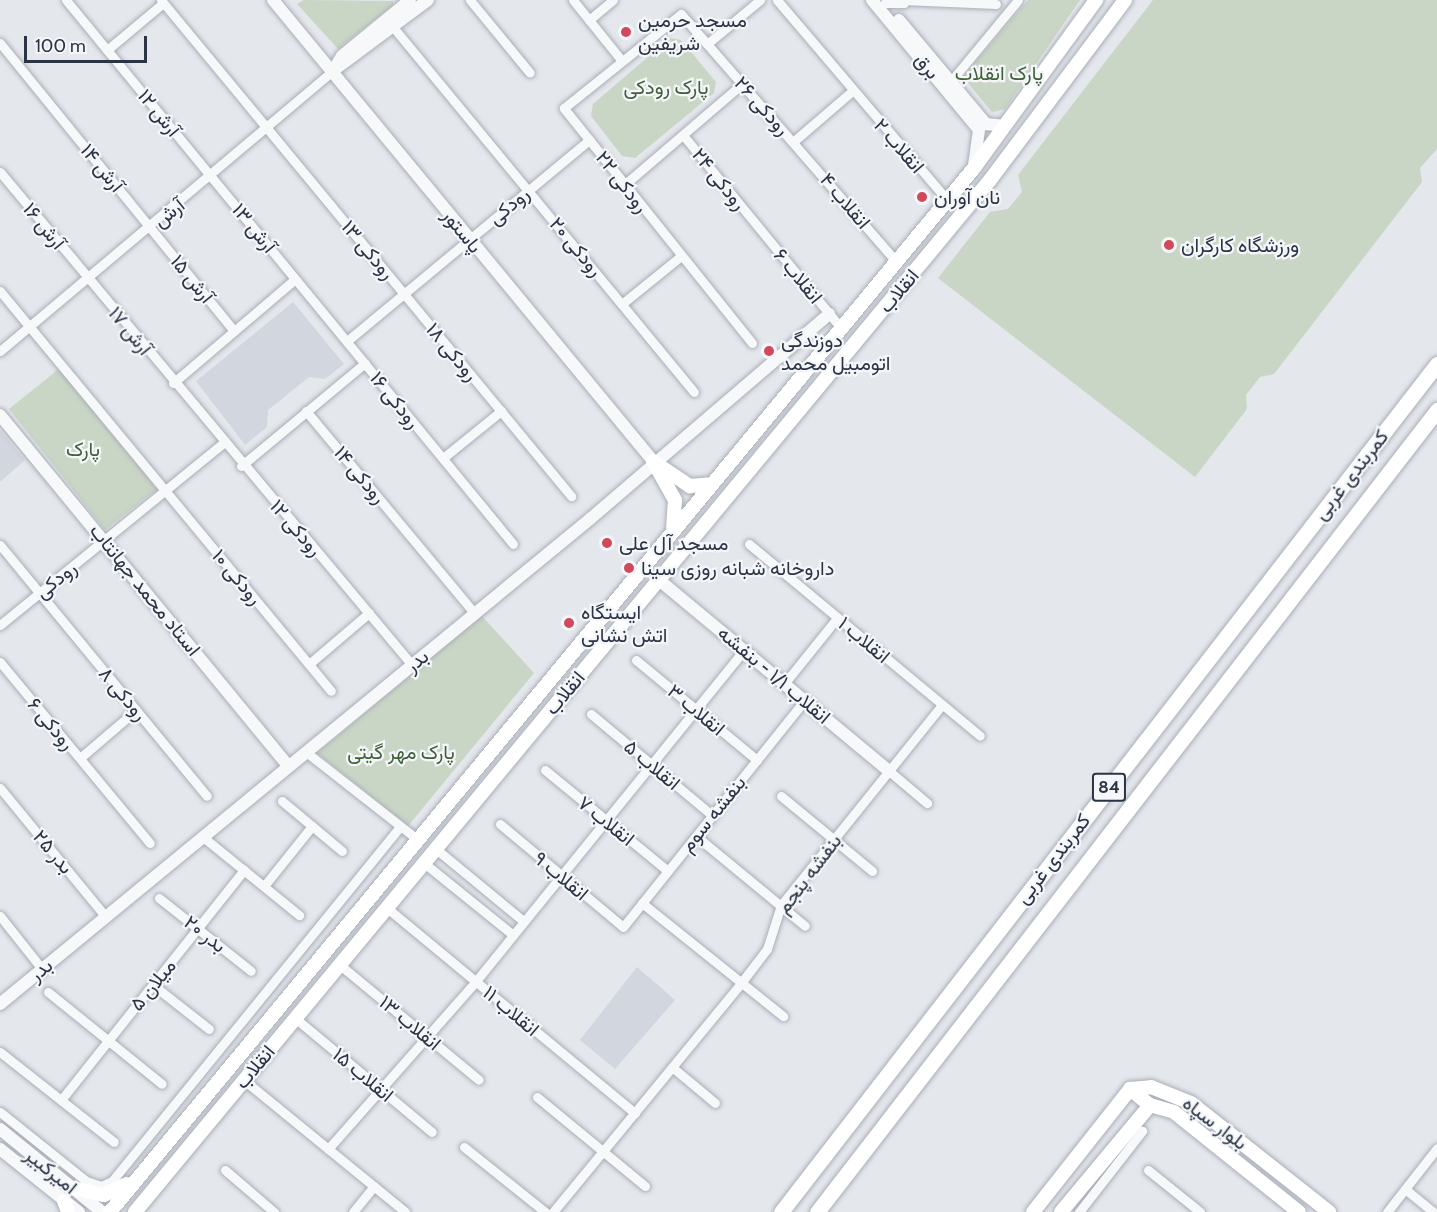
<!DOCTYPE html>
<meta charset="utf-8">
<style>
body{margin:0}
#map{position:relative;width:1437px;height:1212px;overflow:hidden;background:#e4e7ec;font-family:Cabin,Vazirmatn,sans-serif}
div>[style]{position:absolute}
.built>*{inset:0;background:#d2d6de}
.green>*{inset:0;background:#c9d6c5}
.roads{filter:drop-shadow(0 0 2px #a9aeb7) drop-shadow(0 0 2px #a9aeb7)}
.minor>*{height:9px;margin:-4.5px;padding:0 4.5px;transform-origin:4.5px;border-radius:4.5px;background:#f7f8fa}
.tertiary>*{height:12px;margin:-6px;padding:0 6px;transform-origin:6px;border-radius:6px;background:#f7f8fa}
.secondary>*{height:14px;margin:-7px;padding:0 7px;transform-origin:7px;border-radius:7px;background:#fff}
.trunk>*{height:15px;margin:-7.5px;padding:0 7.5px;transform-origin:7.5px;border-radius:7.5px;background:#fff}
.dots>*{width:16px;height:16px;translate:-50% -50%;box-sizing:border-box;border:3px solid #f4f6f9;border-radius:50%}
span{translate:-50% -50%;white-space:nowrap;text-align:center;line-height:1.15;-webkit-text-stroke:4.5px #f4f6f9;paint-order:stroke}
.shield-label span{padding:2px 4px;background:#f4f6f9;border:2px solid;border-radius:4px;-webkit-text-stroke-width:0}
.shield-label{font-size:18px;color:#2b3445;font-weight:700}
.poi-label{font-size:20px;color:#2b3445}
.left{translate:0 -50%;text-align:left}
.street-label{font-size:20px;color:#2b3445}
.park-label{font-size:20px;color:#3f6138}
.scale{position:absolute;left:24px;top:36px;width:123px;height:27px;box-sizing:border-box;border:3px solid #2b3445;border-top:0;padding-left:8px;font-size:18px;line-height:21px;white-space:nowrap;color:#2b3445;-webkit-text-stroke:4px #f4f6f9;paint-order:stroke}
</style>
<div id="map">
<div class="built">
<i style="clip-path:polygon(293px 302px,344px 364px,325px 379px,309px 377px,268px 410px,267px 427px,245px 445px,196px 381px)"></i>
<i style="clip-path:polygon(0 430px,25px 460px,0 482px)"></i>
<i style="clip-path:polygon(637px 967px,675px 1000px,615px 1069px,580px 1040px)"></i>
</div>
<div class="green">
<i style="clip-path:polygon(304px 0,393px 1px,393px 5px,338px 49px,297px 4px)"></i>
<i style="clip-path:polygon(1028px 0,1080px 0,1005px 109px,992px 112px,963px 77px)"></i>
<i style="clip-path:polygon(1153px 0,1437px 0,1437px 149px,1420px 168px,1422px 182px,1274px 374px,1260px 377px,1246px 395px,1247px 409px,1195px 477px,938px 278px,990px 212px,1008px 209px,1022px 192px,1018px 175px)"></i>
<i style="clip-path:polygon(670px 38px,681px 40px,716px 82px,714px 93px,635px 158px,622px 156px,591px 116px,593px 104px)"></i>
<i style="clip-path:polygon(60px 368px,157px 489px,105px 530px,9px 409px)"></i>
<i style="clip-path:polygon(482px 616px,534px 673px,408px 826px,317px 753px)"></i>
</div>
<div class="roads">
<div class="minor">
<i style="left:66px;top:0;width:704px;rotate:50.59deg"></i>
<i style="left:161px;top:0;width:644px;rotate:50.42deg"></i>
<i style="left:470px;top:0;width:94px;rotate:50.6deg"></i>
<i style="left:573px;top:0;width:78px;rotate:51.2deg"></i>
<i style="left:777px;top:0;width:262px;rotate:49.6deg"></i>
<i style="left:904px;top:0;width:92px;rotate:2.5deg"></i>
<i style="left:885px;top:3px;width:19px"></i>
<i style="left:589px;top:20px;width:31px;rotate:-40deg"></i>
<i style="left:393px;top:27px;width:473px;rotate:50.5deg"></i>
<i style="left:0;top:43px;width:371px;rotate:50.9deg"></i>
<i style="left:707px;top:44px;width:69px;rotate:-39.7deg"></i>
<i style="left:107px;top:50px;width:73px;rotate:-40deg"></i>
<i style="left:951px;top:81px;width:105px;rotate:-50.4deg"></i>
<i style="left:683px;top:135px;width:249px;rotate:50.7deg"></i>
<i style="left:794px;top:141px;width:75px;rotate:-40.7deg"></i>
<i style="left:0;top:172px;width:642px;rotate:50.11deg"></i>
<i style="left:624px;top:185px;width:155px;rotate:-40.6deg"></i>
<i style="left:0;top:291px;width:519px;rotate:50.39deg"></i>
<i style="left:623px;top:303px;width:75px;rotate:-39deg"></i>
<i style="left:347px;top:341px;width:315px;rotate:-39.7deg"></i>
<i style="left:752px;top:343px;width:301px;rotate:-128.7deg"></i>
<i style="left:564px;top:108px;width:150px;rotate:-38.8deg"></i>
<i style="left:681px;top:14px;width:327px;rotate:49deg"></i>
<i style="left:0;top:351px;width:436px;rotate:-40.1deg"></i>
<i style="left:173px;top:383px;width:160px;rotate:-40.4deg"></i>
<i style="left:306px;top:411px;width:264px;rotate:50.2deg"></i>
<i style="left:443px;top:458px;width:75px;rotate:-39deg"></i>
<i style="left:241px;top:466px;width:161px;rotate:-39.7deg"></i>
<i style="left:749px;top:544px;width:300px;rotate:39.7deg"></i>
<i style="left:0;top:545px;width:325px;rotate:50.5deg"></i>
<i style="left:0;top:625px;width:288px;rotate:-39.2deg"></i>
<i style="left:636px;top:660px;width:157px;rotate:39.6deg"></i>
<i style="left:0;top:662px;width:235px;rotate:50.4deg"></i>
<i style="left:309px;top:664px;width:79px;rotate:-40.4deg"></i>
<i style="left:784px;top:684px;width:85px;rotate:-51.2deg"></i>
<i style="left:591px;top:714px;width:158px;rotate:39.9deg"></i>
<i style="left:306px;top:752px;width:141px;rotate:38.1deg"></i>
<i style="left:80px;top:758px;width:74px;rotate:-40.6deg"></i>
<i style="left:545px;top:770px;width:159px;rotate:39.4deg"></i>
<i style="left:889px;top:771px;width:50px;rotate:40.1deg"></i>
<i style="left:0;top:788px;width:167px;rotate:50.6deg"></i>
<i style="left:781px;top:796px;width:118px;rotate:39.5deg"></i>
<i style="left:282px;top:801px;width:78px;rotate:39.8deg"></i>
<i style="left:500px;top:824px;width:160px;rotate:39.9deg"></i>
<i style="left:623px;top:927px;width:290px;rotate:-51.3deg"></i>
<i style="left:696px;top:836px;width:141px;rotate:39.5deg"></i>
<i style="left:203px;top:837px;width:124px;rotate:39.1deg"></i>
<i style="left:436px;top:849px;width:112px;rotate:39.5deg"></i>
<i style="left:424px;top:863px;width:113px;rotate:38.9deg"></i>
<i style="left:264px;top:886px;width:77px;rotate:-51.3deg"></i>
<i style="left:159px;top:898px;width:117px;rotate:38.4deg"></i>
<i style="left:642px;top:903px;width:181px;rotate:38.7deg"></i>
<i style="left:387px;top:908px;width:322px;rotate:39.6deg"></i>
<i style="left:0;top:916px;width:68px;rotate:51.6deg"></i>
<i style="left:340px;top:965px;width:180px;rotate:39.6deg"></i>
<i style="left:153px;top:985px;width:71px;rotate:38.2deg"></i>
<i style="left:48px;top:992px;width:146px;rotate:38.9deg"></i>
<i style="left:295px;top:1018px;width:178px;rotate:39.8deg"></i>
<i style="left:0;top:1052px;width:145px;rotate:38.3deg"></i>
<i style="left:672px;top:1067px;width:56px;rotate:39.9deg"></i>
<i style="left:244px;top:1080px;width:208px;rotate:39.3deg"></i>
<i style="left:537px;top:1097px;width:140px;rotate:39.5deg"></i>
<i style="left:61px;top:1100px;width:294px;rotate:-51.5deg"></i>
<i style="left:0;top:1112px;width:110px;rotate:38.7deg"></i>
<i style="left:86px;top:1181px;width:16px;rotate:18deg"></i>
<i style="left:101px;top:1186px;width:12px;rotate:-24deg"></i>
<i style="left:112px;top:1181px;width:457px;rotate:-50.9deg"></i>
<i style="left:464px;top:1147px;width:104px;rotate:38.7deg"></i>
<i style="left:328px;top:1149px;width:224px;rotate:-48.6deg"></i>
<i style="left:476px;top:981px;width:426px;rotate:-51deg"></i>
<i style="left:225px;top:1170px;width:65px;rotate:40.6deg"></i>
<i style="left:1148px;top:1170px;width:67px;rotate:38.9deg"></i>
<i style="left:1405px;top:1189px;width:36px;rotate:39deg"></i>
<i style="left:353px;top:1212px;width:33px;rotate:-51deg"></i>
<i style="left:553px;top:1212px;width:296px;rotate:-50.6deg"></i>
<i style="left:741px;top:983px;width:43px;rotate:-52.6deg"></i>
<i style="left:767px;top:949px;width:46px;rotate:-72.3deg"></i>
<i style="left:781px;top:905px;width:257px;rotate:-51.2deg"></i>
<i style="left:1079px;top:1212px;width:103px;rotate:-52.1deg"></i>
<i style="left:1387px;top:1212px;width:81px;rotate:-52deg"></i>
</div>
<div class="tertiary">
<i style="left:273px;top:0;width:597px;rotate:50.5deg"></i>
<i style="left:872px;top:0;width:168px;rotate:50.5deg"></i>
<i style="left:979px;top:130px;width:36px;rotate:98deg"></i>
<i style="left:899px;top:20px;width:136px;rotate:50.1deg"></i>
<i style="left:986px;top:124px;width:19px;rotate:6deg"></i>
<i style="left:334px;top:69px;width:15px;rotate:-58deg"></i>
<i style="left:342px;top:56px;width:88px;rotate:-39.5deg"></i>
<i style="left:334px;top:70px;width:117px;rotate:-36.7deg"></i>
<i style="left:0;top:415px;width:455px;rotate:50.6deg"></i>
<i style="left:659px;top:580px;width:299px;rotate:39.7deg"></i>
<i style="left:0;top:1004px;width:764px;rotate:-39.42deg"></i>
<i style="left:590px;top:519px;width:315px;rotate:-40.6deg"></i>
<i style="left:0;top:1129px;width:132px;rotate:39.1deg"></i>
<i style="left:0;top:1149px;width:101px;rotate:38.6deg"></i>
</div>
<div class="secondary">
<i style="left:653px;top:461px;width:45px;rotate:60.6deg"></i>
<i style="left:675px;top:500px;width:27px;rotate:94deg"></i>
<i style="left:657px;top:464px;width:40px;rotate:34deg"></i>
<i style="left:690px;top:486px;width:21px;rotate:-5deg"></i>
<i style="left:1130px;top:1089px;width:26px;rotate:39deg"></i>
<i style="left:1150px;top:1105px;width:25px;rotate:16deg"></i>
<i style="left:1174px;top:1112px;width:160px;rotate:38.7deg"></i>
<i style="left:69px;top:1187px;width:36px;rotate:13deg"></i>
<i style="left:104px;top:1195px;width:25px;rotate:-26deg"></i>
<i style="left:64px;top:1201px;width:12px;rotate:70deg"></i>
<i style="left:110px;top:1212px;width:1355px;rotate:-50.39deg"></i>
<i style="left:974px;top:168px;width:208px;rotate:-54deg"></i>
<i style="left:135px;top:1212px;width:1340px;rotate:-50.36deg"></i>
<i style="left:990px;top:180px;width:225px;rotate:-53.1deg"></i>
<i style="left:1033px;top:1212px;width:157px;rotate:-51.7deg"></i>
<i style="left:1130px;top:1089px;width:21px;rotate:-5deg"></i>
<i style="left:1151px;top:1087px;width:43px;rotate:21.8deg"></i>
<i style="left:1191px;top:1103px;width:176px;rotate:38.3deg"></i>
<i style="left:1061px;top:1212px;width:139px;rotate:-50.2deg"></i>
</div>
<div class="trunk">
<i style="left:781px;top:1212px;width:1072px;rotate:-52.28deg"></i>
<i style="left:817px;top:1212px;width:1014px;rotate:-52.29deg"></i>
</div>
</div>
<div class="dots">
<i style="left:626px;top:32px;background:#d1495b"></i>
<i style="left:922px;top:197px;background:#d1495b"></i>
<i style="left:1169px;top:245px;background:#d1495b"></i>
<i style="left:769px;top:351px;background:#d1495b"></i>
<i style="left:607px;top:543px;background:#d1495b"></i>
<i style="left:629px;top:568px;background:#d1495b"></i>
<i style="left:569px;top:623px;background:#d1495b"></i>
</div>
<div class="shield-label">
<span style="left:1109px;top:787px">84</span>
</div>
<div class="poi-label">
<span class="left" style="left:638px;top:32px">مسجد حرمین<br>شریفین</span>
<span class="left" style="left:934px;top:197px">نان آوران</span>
<span class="left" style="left:1181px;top:245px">ورزشگاه کارگران</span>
<span class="left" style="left:781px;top:352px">دوزندگی<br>اتومبیل محمد</span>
<span class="left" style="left:619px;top:543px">مسجد آل علی</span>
<span class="left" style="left:641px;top:568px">داروخانه شبانه روزی سینا</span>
<span class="left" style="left:581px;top:624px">ایستگاه<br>اتش نشانی</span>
</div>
<div class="street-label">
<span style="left:927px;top:66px;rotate:50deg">برق</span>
<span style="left:762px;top:106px;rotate:48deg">رودکی ۲۶</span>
<span style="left:159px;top:113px;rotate:51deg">آرش ۱۲</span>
<span style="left:899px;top:146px;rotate:49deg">انقلاب ۲</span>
<span style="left:102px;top:168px;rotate:51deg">آرش ۱۴</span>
<span style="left:719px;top:179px;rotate:51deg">رودکی ۲۴</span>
<span style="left:622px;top:182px;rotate:52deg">رودکی ۲۲</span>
<span style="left:845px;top:201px;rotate:50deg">انقلاب ۴</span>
<span style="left:509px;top:206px;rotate:-40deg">رودکی</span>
<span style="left:169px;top:213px;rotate:-39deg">آرش</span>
<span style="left:44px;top:226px;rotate:51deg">آرش ۱۶</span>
<span style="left:254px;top:228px;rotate:51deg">آرش ۱۳</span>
<span style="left:462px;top:231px;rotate:51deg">پاستور</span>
<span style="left:576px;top:247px;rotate:50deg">رودکی ۲۰</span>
<span style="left:368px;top:250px;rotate:50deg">رودکی ۱۳</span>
<span style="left:798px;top:276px;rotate:51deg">انقلاب ۶</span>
<span style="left:192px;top:279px;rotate:51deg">آرش ۱۵</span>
<span style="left:899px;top:291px;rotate:-50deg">انقلاب</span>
<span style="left:130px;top:331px;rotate:51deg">آرش ۱۷</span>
<span style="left:452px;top:352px;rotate:50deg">رودکی ۱۸</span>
<span style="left:395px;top:400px;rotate:51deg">رودکی ۱۶</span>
<span style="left:360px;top:475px;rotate:50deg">رودکی ۱۴</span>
<span style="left:1351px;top:475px;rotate:-52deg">کمربندی غربی</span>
<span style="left:296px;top:528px;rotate:49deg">رودکی ۱۲</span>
<span style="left:237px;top:577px;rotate:50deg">رودکی ۱۰</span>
<span style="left:56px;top:580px;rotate:-39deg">رودکی</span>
<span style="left:145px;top:590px;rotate:51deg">استاد محمد جهانتاب</span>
<span style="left:864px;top:640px;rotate:40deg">انقلاب ۱</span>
<span style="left:417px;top:661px;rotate:-39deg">بدر</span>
<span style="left:774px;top:675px;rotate:40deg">انقلاب ۱/۱ - بنفشه</span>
<span style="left:565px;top:693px;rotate:-50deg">انقلاب</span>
<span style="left:123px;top:694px;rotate:50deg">رودکی ۸</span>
<span style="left:696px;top:710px;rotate:40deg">انقلاب ۳</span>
<span style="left:51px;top:724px;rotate:50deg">رودکی ۶</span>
<span style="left:652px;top:765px;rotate:40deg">انقلاب ۵</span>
<span style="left:713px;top:814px;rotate:-51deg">بنفشه سوم</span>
<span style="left:606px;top:821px;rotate:39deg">انقلاب ۷</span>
<span style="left:53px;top:852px;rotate:50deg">بدر ۲۵</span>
<span style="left:1053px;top:859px;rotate:-52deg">کمربندی غربی</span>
<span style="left:809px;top:874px;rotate:-53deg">بنفشه پنجم</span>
<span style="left:561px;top:876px;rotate:40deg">انقلاب ۹</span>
<span style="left:205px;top:934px;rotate:38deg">بدر ۲۰</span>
<span style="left:41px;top:970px;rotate:-39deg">بدر</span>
<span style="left:153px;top:985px;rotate:-51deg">میلان ۵</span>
<span style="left:511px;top:1011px;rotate:40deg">انقلاب ۱۱</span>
<span style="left:410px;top:1023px;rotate:40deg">انقلاب ۱۳</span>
<span style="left:255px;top:1067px;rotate:-50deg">انقلاب</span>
<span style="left:363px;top:1075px;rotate:40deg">انقلاب ۱۵</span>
<span style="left:1215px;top:1123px;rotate:37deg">بلوار سپاه</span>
<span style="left:51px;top:1171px;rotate:39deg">امیرکبیر</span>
</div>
<div class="park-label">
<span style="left:999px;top:73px">پارک انقلاب</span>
<span style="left:666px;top:87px">پارک رودکی</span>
<span style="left:83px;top:449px">پارک</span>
<span style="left:401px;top:752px">پارک مهر گیتی</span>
</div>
<div class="scale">100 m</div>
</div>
